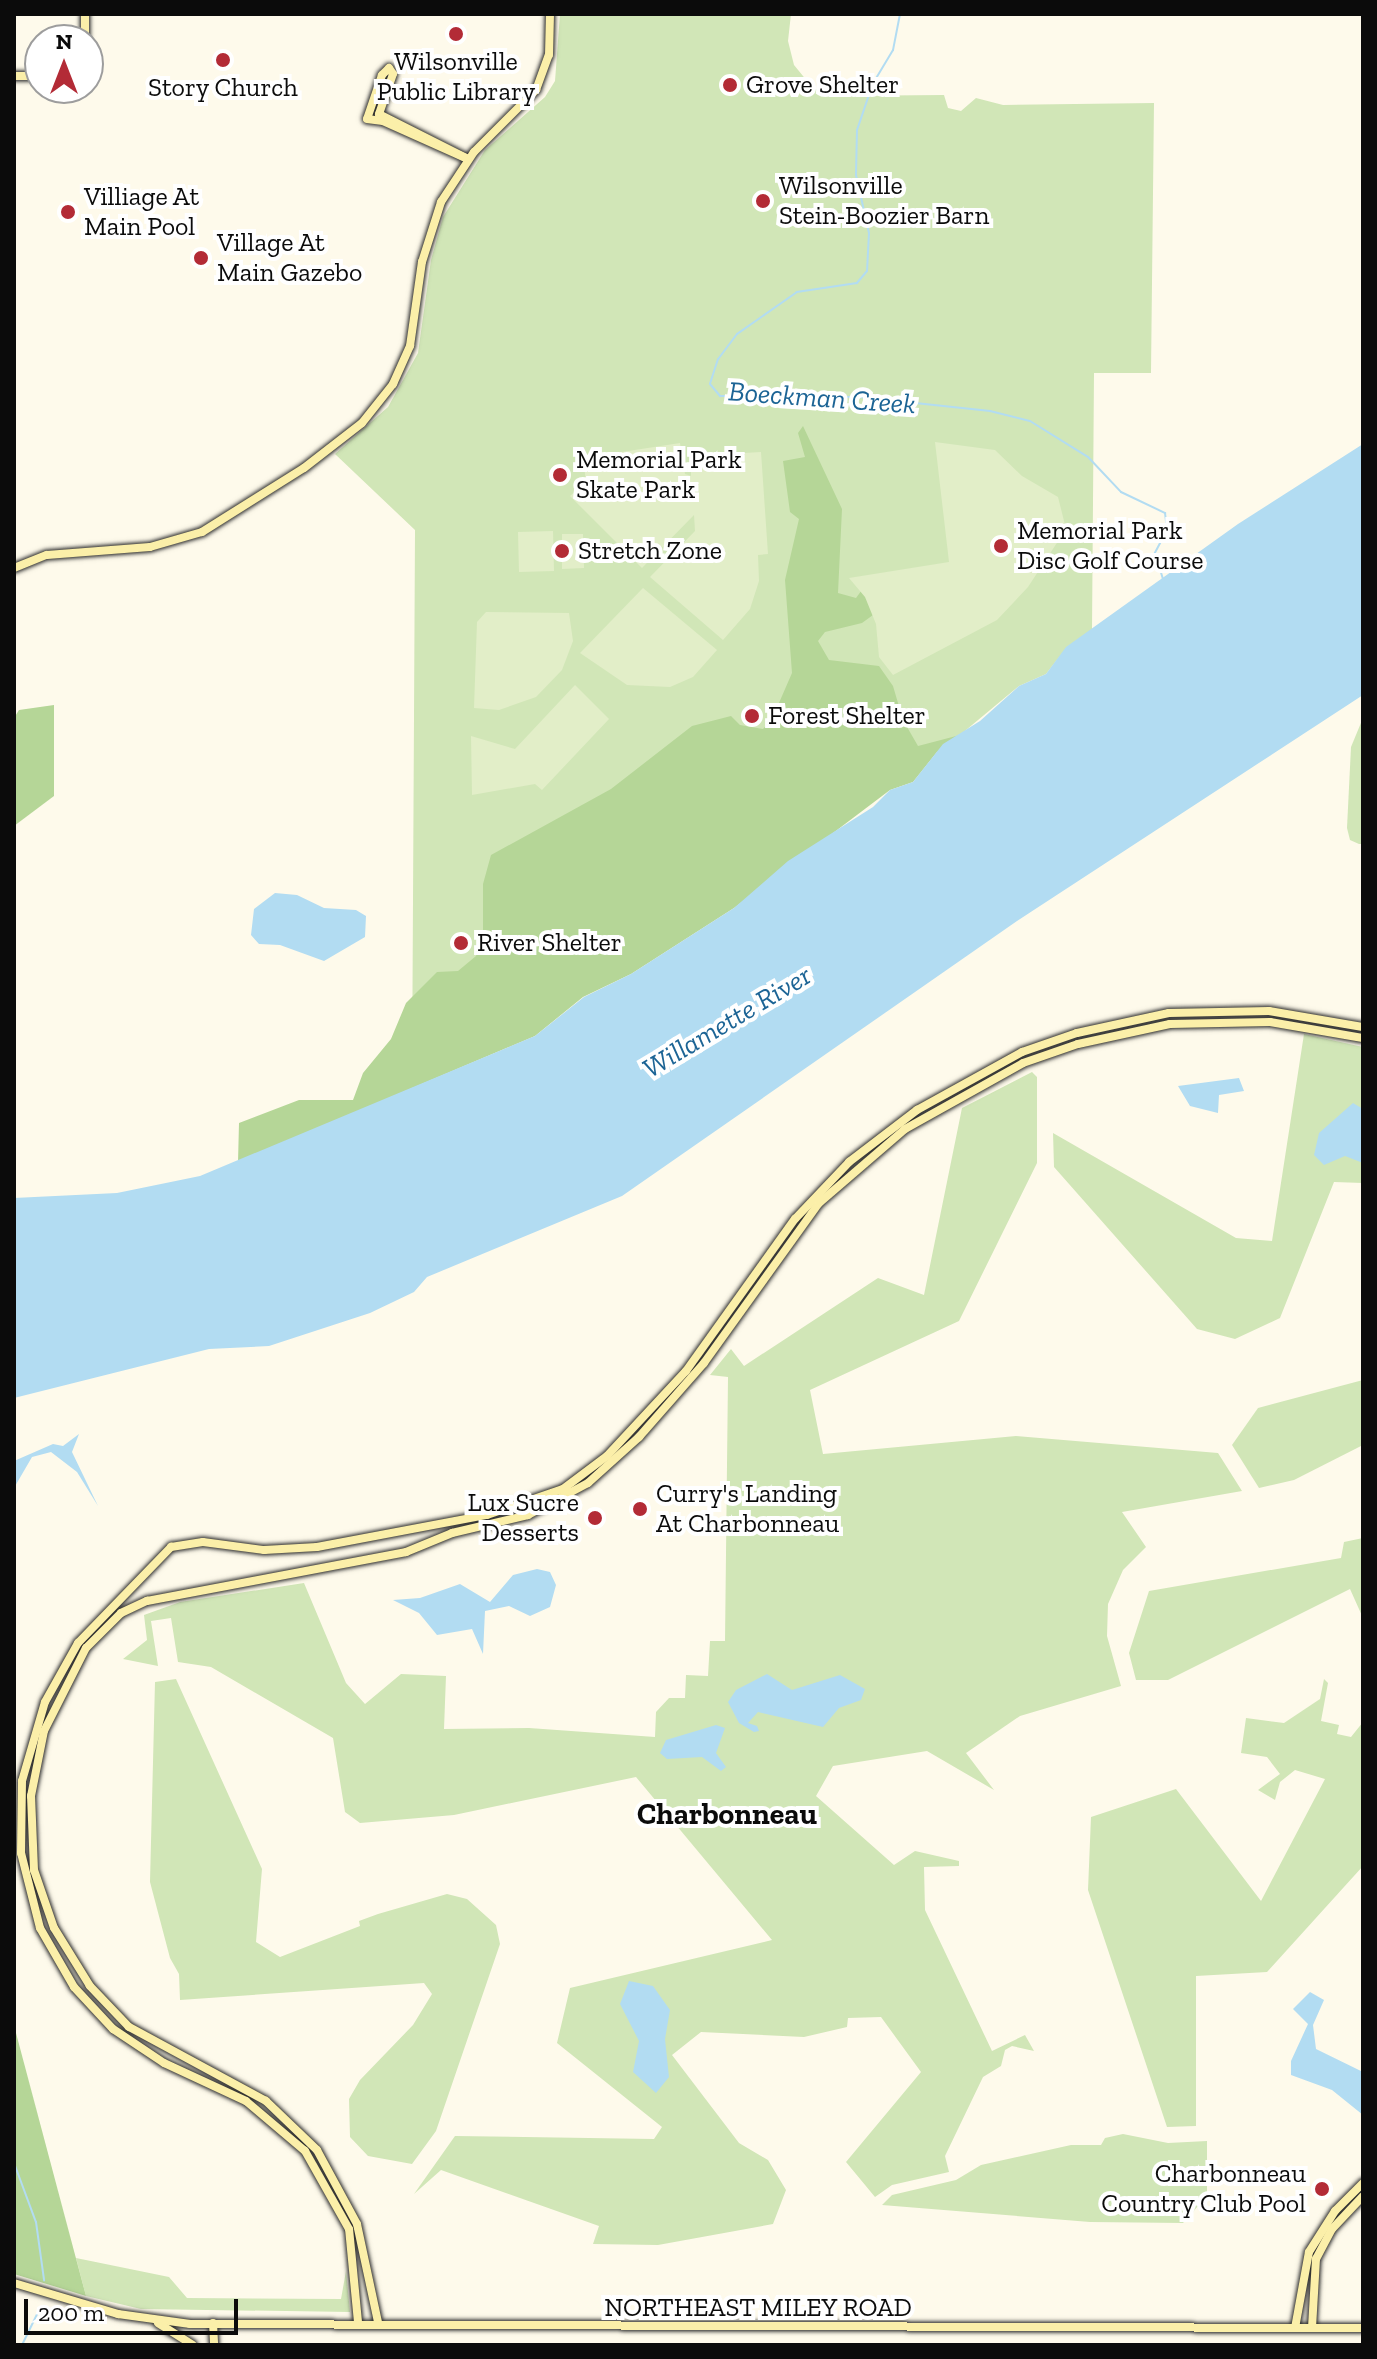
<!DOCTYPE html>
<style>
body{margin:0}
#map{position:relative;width:1377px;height:2359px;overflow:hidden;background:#fefaeb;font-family:"Zilla Slab",serif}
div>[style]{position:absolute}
.green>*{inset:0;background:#d1e6b7}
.forest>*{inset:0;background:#b5d697}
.pitch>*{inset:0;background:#e2eec8}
.water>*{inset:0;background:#b2dcf2}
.stream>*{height:2px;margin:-1px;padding:0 1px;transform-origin:1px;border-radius:1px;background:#b2dcf2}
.roads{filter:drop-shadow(0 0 2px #2d2d2d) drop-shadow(0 0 2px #2d2d2d)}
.secondary>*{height:8px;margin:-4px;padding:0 4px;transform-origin:4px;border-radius:4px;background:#fbefa9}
.dots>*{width:22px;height:22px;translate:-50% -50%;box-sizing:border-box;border:4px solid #fff;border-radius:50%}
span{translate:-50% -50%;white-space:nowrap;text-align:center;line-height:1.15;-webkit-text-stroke:8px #fff;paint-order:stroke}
.poi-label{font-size:26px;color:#0b0b0b}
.left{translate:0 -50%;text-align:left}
.right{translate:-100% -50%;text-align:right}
.street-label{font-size:26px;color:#0b0b0b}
.water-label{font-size:28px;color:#1c6495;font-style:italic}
.quarter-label{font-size:30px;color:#0b0b0b;font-weight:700}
.frame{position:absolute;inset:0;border:16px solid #0b0b0b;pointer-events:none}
.north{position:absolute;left:24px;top:24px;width:80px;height:80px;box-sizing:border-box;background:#fff;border:2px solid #9d9d9d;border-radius:50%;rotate:0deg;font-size:22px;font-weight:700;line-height:32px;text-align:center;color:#0b0b0b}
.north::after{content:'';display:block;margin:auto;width:28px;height:36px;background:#b32b36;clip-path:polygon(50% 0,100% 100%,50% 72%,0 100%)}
.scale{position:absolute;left:24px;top:2299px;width:214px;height:36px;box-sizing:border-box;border:4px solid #0b0b0b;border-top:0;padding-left:10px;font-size:24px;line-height:28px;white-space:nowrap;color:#0b0b0b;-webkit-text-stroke:6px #fff;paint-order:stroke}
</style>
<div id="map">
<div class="green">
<i style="clip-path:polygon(560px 14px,791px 14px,788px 41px,794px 65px,812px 87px,829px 96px,944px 95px,948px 108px,961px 111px,976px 98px,1003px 105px,1154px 103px,1151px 373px,1094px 373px,1092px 632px,1067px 647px,1046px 674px,1019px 686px,960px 735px,412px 1085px,415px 530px,335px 454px,388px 407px,418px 353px,431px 260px,443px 217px,485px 150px,545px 97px,555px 81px)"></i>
<i style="clip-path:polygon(1363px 718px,1363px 844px,1359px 844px,1350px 840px,1347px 828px,1351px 747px)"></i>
<i style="clip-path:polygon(1304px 1034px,1363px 1047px,1363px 1183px,1334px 1182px,1280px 1318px,1235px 1339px,1197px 1329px,1054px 1167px,1053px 1133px,1236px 1238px,1272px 1241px)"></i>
<i style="clip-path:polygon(1032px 1072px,1037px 1077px,1037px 1163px,959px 1321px,810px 1390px,823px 1454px,1016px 1436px,1218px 1453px,1242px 1491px,1122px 1512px,1146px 1547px,1123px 1570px,1108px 1604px,1107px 1636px,1121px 1686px,1020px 1716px,966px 1753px,994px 1790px,927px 1751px,833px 1766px,816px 1796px,894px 1865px,915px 1851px,959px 1861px,959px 1866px,924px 1867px,925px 1910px,992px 2051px,1025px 2035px,1034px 2051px,1012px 2046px,1005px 2050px,1001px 2066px,983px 2077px,945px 2156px,949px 2172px,892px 2185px,875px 2197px,846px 2162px,921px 2072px,881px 2017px,848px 2018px,847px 2027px,804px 2037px,701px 2032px,672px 2055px,739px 2143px,768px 2160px,786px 2190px,773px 2224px,658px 2245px,593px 2244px,599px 2226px,441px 2170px,414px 2194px,455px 2136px,654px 2139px,662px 2127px,557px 2043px,570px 1988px,772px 1940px,636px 1777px,454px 1815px,360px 1823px,345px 1812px,333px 1738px,211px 1667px,178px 1662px,171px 1618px,151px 1621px,158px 1666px,123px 1659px,147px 1640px,144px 1615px,180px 1602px,304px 1583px,346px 1683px,365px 1704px,401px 1674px,446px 1676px,444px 1729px,529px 1728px,655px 1737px,656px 1712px,669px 1698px,685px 1698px,686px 1675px,708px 1676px,710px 1641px,725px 1641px,728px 1377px,710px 1375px,731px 1349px,744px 1366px,878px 1278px,924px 1295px,962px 1108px)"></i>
<i style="clip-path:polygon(1363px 1380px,1363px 1445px,1294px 1480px,1259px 1488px,1232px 1445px,1258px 1408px)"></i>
<i style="clip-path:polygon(1363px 1538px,1363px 1618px,1350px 1589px,1168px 1680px,1136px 1680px,1129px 1653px,1149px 1591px,1341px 1558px,1344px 1542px)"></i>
<i style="clip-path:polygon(176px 1679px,262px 1869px,256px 1942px,280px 1957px,360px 1926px,359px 1921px,378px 1914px,447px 1894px,467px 1899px,496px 1925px,500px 1944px,436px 2131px,412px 2164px,368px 2156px,350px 2137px,349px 2099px,360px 2080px,413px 2025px,432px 1994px,424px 1983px,180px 2000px,179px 1974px,170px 1958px,150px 1882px,155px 1682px)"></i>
<i style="clip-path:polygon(1324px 1679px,1328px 1683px,1321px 1721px,1339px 1725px,1337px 1734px,1351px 1737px,1363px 1722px,1363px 1866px,1267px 1972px,1196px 1976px,1196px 2126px,1167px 2127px,1088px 1890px,1091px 1817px,1176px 1789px,1261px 1901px,1325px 1779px,1295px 1770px,1280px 1782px,1275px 1800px,1258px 1790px,1280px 1774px,1267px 1757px,1241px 1753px,1246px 1718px,1284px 1723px,1320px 1699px)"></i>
<i style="clip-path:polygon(1123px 2134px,1168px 2143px,1207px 2141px,1207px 2196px,1183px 2223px,1090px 2222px,882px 2205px,892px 2195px,956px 2180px,981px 2165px,1071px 2145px,1101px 2145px,1105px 2138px)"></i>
<i style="clip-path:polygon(76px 2258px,169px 2277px,187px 2298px,341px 2299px,346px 2271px,350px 2312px,141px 2309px,86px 2296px)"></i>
</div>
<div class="forest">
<i style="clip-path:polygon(803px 426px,842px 509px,838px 593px,856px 598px,867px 583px,910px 588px,862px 623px,825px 632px,818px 641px,829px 660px,879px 666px,893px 686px,903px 720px,918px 746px,960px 735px,937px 752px,913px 782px,890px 790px,734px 908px,631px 974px,583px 997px,535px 1036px,238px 1162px,239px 1123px,299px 1100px,353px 1100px,363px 1073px,391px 1039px,406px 1003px,437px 972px,458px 971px,476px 956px,483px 938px,483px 884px,491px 855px,611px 789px,692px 726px,731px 716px,740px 725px,763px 729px,772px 719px,792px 673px,785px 580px,799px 519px,790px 512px,783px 461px,805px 457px,798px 433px)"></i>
<i style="clip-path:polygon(54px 705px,54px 796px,14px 826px,14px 718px,19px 710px)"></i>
<i style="clip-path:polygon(14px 2030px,16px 2033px,86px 2296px,14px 2274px)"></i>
</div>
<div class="pitch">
<i style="clip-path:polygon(935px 442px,995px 450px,1022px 476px,1058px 497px,1066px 529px,1028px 587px,997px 620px,893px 675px,879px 657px,876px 624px,865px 597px,849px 578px,949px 562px)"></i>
<i style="clip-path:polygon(680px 443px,685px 474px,691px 476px,691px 456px,761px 452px,768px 554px,758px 555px,759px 581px,750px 609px,723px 640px,650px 577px,695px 531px,694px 515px,642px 568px,570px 496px,586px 482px,583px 458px)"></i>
<i style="clip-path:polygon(553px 531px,554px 571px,519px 572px,518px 532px)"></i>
<i style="clip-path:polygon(562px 534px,583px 534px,584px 568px,562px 569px)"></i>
<i style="clip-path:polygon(643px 588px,717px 650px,693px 677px,670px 687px,627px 685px,580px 653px)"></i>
<i style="clip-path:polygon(486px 612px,569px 613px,573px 641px,562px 670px,536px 697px,499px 710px,474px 708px,477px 622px)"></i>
<i style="clip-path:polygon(575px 685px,609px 719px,542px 790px,535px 784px,472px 795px,471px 736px,515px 749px)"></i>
</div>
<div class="water">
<i style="clip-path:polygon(1363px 444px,1363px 695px,1017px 921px,622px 1196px,427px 1277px,414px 1292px,370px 1313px,269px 1346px,209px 1349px,14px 1398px,14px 1198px,117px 1193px,200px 1176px,535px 1036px,584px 997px,631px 974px,734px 908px,788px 861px,873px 807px,890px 790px,913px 782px,943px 744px,980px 721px,1019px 686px,1046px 674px,1066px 647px,1238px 524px)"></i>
<i style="clip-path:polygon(275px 893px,297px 895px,324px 908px,356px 910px,366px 916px,365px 937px,324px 961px,280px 945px,259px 944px,251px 935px,254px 909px)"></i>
<i style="clip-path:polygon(1239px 1078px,1244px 1091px,1219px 1095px,1218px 1113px,1190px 1106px,1178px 1086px)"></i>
<i style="clip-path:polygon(1353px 1103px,1363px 1109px,1363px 1163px,1345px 1156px,1324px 1165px,1314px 1155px,1319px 1133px)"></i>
<i style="clip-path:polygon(79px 1434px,72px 1452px,98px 1506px,77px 1472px,51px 1452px,32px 1457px,14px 1488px,14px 1461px,53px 1444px,63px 1446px)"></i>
<i style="clip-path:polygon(537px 1569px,550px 1572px,556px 1585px,550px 1607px,530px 1616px,509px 1606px,485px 1611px,483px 1654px,472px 1629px,437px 1635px,419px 1613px,393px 1600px,420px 1598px,460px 1584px,490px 1602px,513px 1575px)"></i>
<i style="clip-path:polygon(767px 1674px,792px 1690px,840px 1675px,865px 1689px,861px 1700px,839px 1708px,823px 1727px,758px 1712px,748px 1723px,757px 1726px,759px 1731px,754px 1732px,739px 1723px,728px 1702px,736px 1690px)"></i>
<i style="clip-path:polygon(716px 1725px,725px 1728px,716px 1753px,726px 1767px,721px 1771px,702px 1757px,667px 1759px,660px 1753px,666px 1740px)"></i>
<i style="clip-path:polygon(629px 1981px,653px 1986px,670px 2010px,665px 2039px,669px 2077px,656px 2093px,633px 2072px,639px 2041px,620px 2004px)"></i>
<i style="clip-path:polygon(1310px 1992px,1324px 2000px,1313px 2025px,1316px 2049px,1363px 2072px,1363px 2115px,1332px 2090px,1291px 2075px,1291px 2061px,1308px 2024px,1293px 2009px)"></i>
</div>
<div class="stream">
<i style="left:900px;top:14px;width:37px;rotate:101deg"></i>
<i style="left:893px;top:50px;width:39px;rotate:121deg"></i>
<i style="left:873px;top:83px;width:50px;rotate:108.8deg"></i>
<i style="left:857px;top:130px;width:45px;rotate:91.3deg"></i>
<i style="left:856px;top:175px;width:59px;rotate:77.4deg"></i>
<i style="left:869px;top:233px;width:38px;rotate:93deg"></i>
<i style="left:867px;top:271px;width:16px;rotate:130deg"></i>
<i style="left:857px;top:283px;width:61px;rotate:171.5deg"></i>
<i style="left:797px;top:292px;width:73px;rotate:145deg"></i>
<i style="left:737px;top:334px;width:31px;rotate:127deg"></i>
<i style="left:718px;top:359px;width:26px;rotate:108deg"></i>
<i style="left:710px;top:384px;width:16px;rotate:50deg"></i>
<i style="left:720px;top:396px;width:139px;rotate:0.4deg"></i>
<i style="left:859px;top:397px;width:132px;rotate:6.1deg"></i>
<i style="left:990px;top:411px;width:41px;rotate:14deg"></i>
<i style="left:1030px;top:421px;width:68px;rotate:31.8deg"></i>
<i style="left:1088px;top:457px;width:48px;rotate:46.7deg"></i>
<i style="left:1121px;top:492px;width:49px;rotate:25.5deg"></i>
<i style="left:1165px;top:513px;width:17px;rotate:83deg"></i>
<i style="left:1167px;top:530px;width:26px;rotate:118deg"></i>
<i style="left:1155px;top:553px;width:28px;rotate:73deg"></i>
<i style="left:14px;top:2163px;width:63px;rotate:69.6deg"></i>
<i style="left:36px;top:2222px;width:59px;rotate:82.1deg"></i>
<i style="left:22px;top:2345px;width:34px;rotate:-64deg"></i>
</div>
<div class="roads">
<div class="secondary">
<i style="left:85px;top:14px;width:26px;rotate:90deg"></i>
<i style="left:389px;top:68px;width:10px;rotate:135deg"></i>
<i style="left:382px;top:75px;width:46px;rotate:108.8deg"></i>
<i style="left:367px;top:119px;width:16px;rotate:7deg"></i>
<i style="left:383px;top:121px;width:93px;rotate:24.1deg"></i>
<i style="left:389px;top:68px;width:7px;rotate:56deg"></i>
<i style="left:393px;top:74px;width:42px;rotate:109.3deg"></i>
<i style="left:379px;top:114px;width:100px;rotate:26.8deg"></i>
<i style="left:14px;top:76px;width:26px"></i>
<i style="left:14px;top:568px;width:35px;rotate:-22deg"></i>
<i style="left:47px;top:555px;width:103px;rotate:-4.4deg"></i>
<i style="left:150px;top:547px;width:54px;rotate:-16.1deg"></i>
<i style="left:202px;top:532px;width:120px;rotate:-32.1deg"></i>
<i style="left:304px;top:468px;width:73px;rotate:-37.8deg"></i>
<i style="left:362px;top:423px;width:50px;rotate:-51.5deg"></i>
<i style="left:393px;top:384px;width:42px;rotate:-65.9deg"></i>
<i style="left:410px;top:346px;width:85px;rotate:-81.9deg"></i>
<i style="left:422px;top:262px;width:63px;rotate:-72.4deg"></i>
<i style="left:441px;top:202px;width:60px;rotate:-56.6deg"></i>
<i style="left:474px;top:152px;width:88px;rotate:-45deg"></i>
<i style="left:536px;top:90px;width:37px;rotate:-70deg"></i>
<i style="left:549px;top:55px;width:41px;rotate:-88.6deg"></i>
<i style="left:14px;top:2283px;width:109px;rotate:16.6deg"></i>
<i style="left:118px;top:2314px;width:73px;rotate:7.9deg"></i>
<i style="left:190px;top:2324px;width:1173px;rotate:0.2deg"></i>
<i style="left:358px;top:2322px;width:93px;rotate:-95.5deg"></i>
<i style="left:349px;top:2229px;width:90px;rotate:-119.4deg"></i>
<i style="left:305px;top:2151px;width:77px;rotate:-139.7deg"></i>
<i style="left:246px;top:2101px;width:90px;rotate:-155.1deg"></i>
<i style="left:164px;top:2063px;width:61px;rotate:-146.3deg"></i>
<i style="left:113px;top:2029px;width:57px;rotate:-132.9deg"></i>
<i style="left:74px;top:1987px;width:68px;rotate:-120deg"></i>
<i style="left:40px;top:1928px;width:77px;rotate:-104.2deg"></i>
<i style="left:21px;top:1853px;width:72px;rotate:-89.2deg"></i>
<i style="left:22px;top:1781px;width:82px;rotate:-73.8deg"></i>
<i style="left:45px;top:1702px;width:68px;rotate:-60.8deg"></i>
<i style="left:78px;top:1643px;width:134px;rotate:-45.9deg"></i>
<i style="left:171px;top:1547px;width:32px;rotate:-9deg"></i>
<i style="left:203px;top:1542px;width:62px;rotate:7.5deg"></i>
<i style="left:264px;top:1550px;width:53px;rotate:-3.2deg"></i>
<i style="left:317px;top:1547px;width:173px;rotate:-10.7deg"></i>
<i style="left:487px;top:1515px;width:80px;rotate:-18.9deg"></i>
<i style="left:563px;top:1489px;width:55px;rotate:-36.9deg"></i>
<i style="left:607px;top:1456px;width:116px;rotate:-47.1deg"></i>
<i style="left:686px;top:1371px;width:187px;rotate:-54.4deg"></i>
<i style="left:795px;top:1219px;width:79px;rotate:-46.5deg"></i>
<i style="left:849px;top:1162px;width:86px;rotate:-37.4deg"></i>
<i style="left:917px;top:1110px;width:120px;rotate:-28.9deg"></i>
<i style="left:1022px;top:1052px;width:58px;rotate:-19.1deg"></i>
<i style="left:1077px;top:1033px;width:94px;rotate:-12.3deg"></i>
<i style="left:1169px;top:1013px;width:100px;rotate:-1.1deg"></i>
<i style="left:1269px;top:1011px;width:95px;rotate:9.7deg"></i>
<i style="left:378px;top:2322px;width:100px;rotate:-102.1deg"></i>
<i style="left:357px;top:2224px;width:84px;rotate:-118.4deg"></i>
<i style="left:317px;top:2150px;width:71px;rotate:-136.1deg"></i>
<i style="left:266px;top:2101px;width:156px;rotate:-151.6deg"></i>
<i style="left:129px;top:2027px;width:57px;rotate:-133.6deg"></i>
<i style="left:90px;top:1986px;width:68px;rotate:-121.8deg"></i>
<i style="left:54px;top:1928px;width:61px;rotate:-109deg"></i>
<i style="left:34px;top:1870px;width:74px;rotate:-92.3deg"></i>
<i style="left:31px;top:1796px;width:66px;rotate:-78.7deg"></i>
<i style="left:44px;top:1731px;width:93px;rotate:-63.2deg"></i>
<i style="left:86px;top:1648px;width:49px;rotate:-45deg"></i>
<i style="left:121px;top:1613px;width:29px;rotate:-25deg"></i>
<i style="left:147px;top:1601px;width:264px;rotate:-10.7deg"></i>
<i style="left:406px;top:1552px;width:50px;rotate:-22.4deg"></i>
<i style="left:452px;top:1533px;width:78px;rotate:-13.3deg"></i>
<i style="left:528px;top:1515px;width:68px;rotate:-28.1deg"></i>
<i style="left:588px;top:1483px;width:69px;rotate:-42deg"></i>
<i style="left:639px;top:1437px;width:98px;rotate:-48.7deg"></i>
<i style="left:704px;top:1363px;width:197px;rotate:-54.3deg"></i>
<i style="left:819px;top:1203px;width:113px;rotate:-40.7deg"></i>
<i style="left:905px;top:1129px;width:135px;rotate:-29.2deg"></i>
<i style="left:1023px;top:1063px;width:58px;rotate:-19.1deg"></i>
<i style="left:1078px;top:1044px;width:94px;rotate:-12.3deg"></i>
<i style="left:1170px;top:1024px;width:100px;rotate:-1.1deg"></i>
<i style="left:1270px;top:1022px;width:94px;rotate:9.8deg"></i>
<i style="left:158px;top:2323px;width:41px;rotate:32.2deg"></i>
<i style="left:213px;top:2323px;width:22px;rotate:87deg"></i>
<i style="left:1295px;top:2328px;width:77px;rotate:-79.6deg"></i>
<i style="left:1309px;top:2252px;width:49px;rotate:-57.6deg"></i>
<i style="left:1335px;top:2211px;width:40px;rotate:-45deg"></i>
<i style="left:1312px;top:2328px;width:69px;rotate:-86.7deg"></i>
<i style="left:1316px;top:2259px;width:34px;rotate:-62deg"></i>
<i style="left:1332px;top:2229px;width:45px;rotate:-46.8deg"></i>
</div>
</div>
<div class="dots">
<i style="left:456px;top:34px;background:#b32b36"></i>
<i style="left:223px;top:60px;background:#b32b36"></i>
<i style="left:730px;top:85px;background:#b32b36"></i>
<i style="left:763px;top:201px;background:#b32b36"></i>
<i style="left:68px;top:212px;background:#b32b36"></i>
<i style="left:201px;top:258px;background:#b32b36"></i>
<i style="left:560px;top:475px;background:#b32b36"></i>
<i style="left:1001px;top:546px;background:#b32b36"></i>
<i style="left:562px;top:551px;background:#b32b36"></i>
<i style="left:752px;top:716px;background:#b32b36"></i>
<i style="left:461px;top:943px;background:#b32b36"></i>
<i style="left:640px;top:1509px;background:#b32b36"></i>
<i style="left:595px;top:1518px;background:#b32b36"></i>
<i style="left:1322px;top:2189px;background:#b32b36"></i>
</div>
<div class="poi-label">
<span style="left:456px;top:77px">Wilsonville<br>Public Library</span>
<span class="left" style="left:746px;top:85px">Grove Shelter</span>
<span style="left:223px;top:88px">Story Church</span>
<span class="left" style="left:779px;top:201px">Wilsonville<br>Stein-Boozier Barn</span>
<span class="left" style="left:84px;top:212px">Villiage At<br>Main Pool</span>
<span class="left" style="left:217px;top:258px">Village At<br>Main Gazebo</span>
<span class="left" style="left:576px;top:475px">Memorial Park<br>Skate Park</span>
<span class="left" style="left:1017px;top:546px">Memorial Park<br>Disc Golf Course</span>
<span class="left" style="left:578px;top:551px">Stretch Zone</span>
<span class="left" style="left:768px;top:716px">Forest Shelter</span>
<span class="left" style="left:477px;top:943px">River Shelter</span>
<span class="left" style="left:656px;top:1509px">Curry's Landing<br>At Charbonneau</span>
<span class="right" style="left:579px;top:1518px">Lux Sucre<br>Desserts</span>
<span class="right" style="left:1306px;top:2189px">Charbonneau<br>Country Club Pool</span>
</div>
<div class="street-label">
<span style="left:758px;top:2308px">NORTHEAST MILEY ROAD</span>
</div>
<div class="water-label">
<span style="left:822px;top:398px;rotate:4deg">Boeckman Creek</span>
<span style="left:727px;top:1022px;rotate:-31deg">Willamette River</span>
</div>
<div class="quarter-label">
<span style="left:727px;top:1814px">Charbonneau</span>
</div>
<div class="frame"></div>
<div class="north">N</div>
<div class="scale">200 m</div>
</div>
